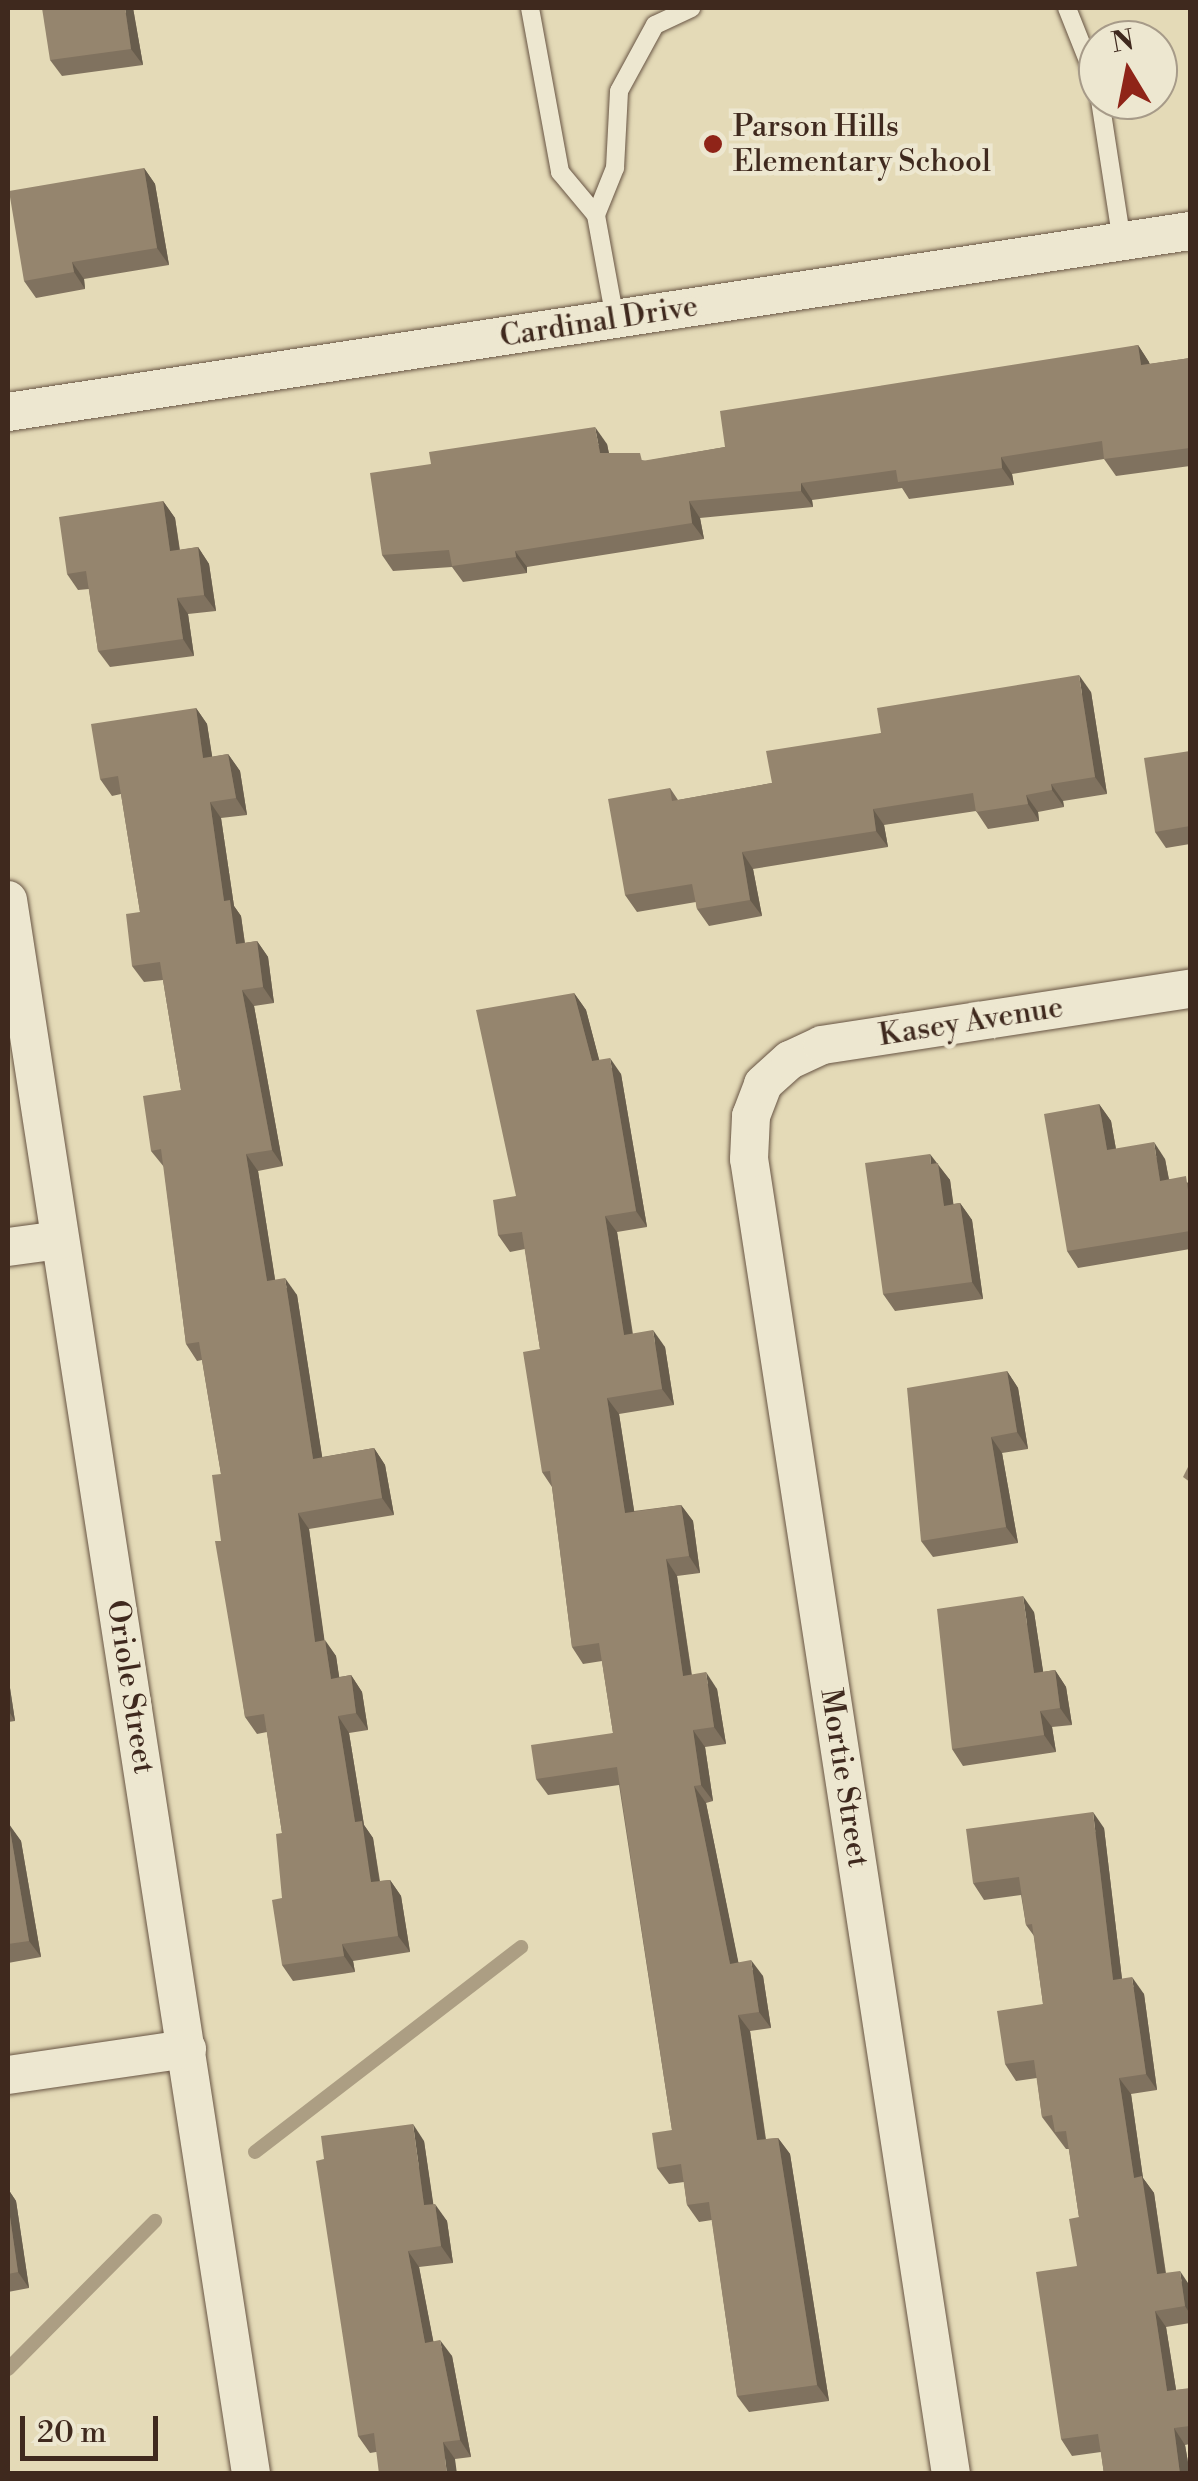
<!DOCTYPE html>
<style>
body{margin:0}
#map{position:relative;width:1198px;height:2481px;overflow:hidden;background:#e4dab7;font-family:"Libre Bodoni",serif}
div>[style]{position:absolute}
.stream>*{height:14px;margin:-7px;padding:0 7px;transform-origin:7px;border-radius:7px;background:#ac9e83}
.roads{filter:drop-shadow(0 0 2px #685544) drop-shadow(0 0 2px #685544)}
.service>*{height:18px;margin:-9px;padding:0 9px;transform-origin:9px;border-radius:9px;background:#ede7d0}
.minor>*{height:38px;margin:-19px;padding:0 19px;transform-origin:19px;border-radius:19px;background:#ede7d0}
.wall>*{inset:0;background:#80725f}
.shaded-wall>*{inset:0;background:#685d4d}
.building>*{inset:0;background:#95856e}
.dots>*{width:28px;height:28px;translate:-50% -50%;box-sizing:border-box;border:5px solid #ede7d0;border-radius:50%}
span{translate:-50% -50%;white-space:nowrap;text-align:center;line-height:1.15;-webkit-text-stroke:9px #ede7d0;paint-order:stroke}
.poi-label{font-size:30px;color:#3f291e}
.left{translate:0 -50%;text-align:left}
.street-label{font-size:30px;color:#3f291e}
.frame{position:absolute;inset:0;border:10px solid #3f291e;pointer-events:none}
.north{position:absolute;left:1078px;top:20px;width:100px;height:100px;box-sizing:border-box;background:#ede7d0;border:2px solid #a79b89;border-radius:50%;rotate:350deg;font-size:28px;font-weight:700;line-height:40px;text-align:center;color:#3f291e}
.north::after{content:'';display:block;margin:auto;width:35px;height:45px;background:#8f2418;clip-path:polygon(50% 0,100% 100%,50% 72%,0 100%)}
.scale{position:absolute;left:20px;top:2416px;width:138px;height:45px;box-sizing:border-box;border:5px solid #3f291e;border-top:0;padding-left:12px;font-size:30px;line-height:35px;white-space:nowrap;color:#3f291e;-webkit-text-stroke:8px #ede7d0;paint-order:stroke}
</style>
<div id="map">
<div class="stream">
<i style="left:255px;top:2152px;width:336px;rotate:-37.6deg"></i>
<i style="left:8px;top:2369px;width:209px;rotate:-45.2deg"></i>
</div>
<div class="roads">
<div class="service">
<i style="left:530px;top:8px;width:167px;rotate:79.6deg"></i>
<i style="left:560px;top:172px;width:56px;rotate:50.1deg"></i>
<i style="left:1067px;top:8px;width:84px;rotate:68.3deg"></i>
<i style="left:1100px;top:100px;width:144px;rotate:81.2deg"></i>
<i style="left:615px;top:319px;width:106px;rotate:-100.4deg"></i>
<i style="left:596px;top:215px;width:51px;rotate:-68deg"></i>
<i style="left:615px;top:168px;width:77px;rotate:-87deg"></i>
<i style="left:619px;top:91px;width:75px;rotate:-61.4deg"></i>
<i style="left:655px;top:25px;width:40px;rotate:-25deg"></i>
</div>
<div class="minor">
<i style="left:8px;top:412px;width:1196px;rotate:-8.71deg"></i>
<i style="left:8px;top:900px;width:1593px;rotate:81.22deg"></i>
<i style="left:8px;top:1247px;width:52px;rotate:-7.7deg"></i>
<i style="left:8px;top:2075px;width:181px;rotate:-8.3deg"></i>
<i style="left:951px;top:2474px;width:1330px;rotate:-98.73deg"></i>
<i style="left:749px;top:1159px;width:43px;rotate:-87.3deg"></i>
<i style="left:751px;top:1116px;width:34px;rotate:-69deg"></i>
<i style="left:763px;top:1084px;width:36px;rotate:-42deg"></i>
<i style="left:790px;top:1060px;width:35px;rotate:-25deg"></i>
<i style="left:822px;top:1045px;width:372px;rotate:-8.7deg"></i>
</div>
</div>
<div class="wall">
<i style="clip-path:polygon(133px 8px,143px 65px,62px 76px,50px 60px)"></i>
<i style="clip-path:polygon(144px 168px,155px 184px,169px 265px,84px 279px,85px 289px,36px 298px,24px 281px)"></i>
<i style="clip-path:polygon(1138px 345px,1150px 364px,1190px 358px,1190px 466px,1116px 476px,1104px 459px,1012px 474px,1014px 485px,909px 499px,902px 488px,812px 500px,813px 507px,700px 518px,704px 539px,527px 567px,527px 573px,463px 582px,452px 567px,393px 571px,382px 555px,431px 464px,607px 444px,609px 453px,646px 461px,725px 447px)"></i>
<i style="clip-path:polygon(163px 501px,175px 518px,180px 550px,198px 547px,209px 564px,216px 611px,188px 614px,194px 656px,110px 667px,98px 651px,89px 589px,78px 590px,67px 574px)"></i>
<i style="clip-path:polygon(1091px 692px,1107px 794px,1063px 801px,1064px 807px,1038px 812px,1039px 821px,988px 829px,976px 811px,884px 825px,888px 847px,753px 869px,762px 916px,709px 926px,697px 909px,696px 902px,637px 912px,625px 895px,670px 788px,678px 800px,772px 783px,881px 733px)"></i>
<i style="clip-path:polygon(196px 708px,207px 724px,212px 757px,228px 754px,240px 771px,247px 815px,221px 818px,234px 906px,241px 916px,245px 943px,257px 941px,268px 957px,274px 1003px,254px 1006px,283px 1166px,258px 1171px,275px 1280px,297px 1295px,322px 1457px,374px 1448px,385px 1465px,394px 1515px,309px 1529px,324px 1640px,336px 1656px,339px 1677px,351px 1675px,362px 1692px,368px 1730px,349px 1733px,364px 1825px,373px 1838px,380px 1881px,390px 1880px,401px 1896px,410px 1952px,353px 1961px,355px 1972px,293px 1981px,282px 1965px,282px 1833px,267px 1732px,257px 1734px,245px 1717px,221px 1541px,221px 1474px,202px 1360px,197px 1361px,186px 1344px,164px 1167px,151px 1151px,181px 1090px,163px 980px,144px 982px,132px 966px,140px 912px,121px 794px,112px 796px,100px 779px)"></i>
<i style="clip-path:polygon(1190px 751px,1190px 844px,1166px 848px,1155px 832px)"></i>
<i style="clip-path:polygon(574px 993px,586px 1010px,599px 1060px,621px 1074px,647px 1227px,617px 1232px,633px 1334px,665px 1347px,674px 1405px,619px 1414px,634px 1511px,681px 1505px,693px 1521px,700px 1573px,677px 1576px,692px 1675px,717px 1689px,726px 1744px,705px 1747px,713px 1801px,706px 1803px,738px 1962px,763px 1976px,771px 2028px,750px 2031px,766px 2139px,778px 2138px,790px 2154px,829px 2401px,749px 2412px,737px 2396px,712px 2220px,699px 2222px,687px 2205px,684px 2182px,669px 2184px,657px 2168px,672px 2130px,619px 1785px,548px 1795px,536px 1779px,613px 1733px,602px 1661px,583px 1664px,572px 1647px,552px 1487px,542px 1472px,540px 1349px,525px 1249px,510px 1252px,498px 1235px,516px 1196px)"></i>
<i style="clip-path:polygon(1099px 1104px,1111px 1121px,1116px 1149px,1165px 1159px,1169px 1179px,1190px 1183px,1190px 1249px,1078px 1268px,1067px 1251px)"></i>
<i style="clip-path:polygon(936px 1163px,950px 1180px,953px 1204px,960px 1203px,972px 1220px,983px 1299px,895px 1311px,883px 1294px)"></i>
<i style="clip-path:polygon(1007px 1371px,1018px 1388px,1028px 1449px,1002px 1453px,1018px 1543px,933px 1557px,921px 1541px)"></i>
<i style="clip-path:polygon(1034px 1612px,1043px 1672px,1055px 1670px,1066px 1687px,1072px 1725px,1052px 1727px,1056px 1752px,963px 1766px,952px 1749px)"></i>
<i style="clip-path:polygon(8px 1675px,15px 1721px,8px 1722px)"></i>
<i style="clip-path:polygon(8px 1824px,21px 1841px,41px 1957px,8px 1963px)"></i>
<i style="clip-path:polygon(1104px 1828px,1122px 1979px,1144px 1994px,1157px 2090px,1131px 2094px,1143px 2178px,1154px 2193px,1166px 2273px,1190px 2286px,1190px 2323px,1166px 2327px,1176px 2390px,1190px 2389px,1190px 2444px,1185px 2445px,1190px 2474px,1104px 2474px,1101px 2452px,1072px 2456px,1061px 2439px,1077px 2266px,1079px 2217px,1069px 2149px,1066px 2149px,1042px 2117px,1037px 2078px,1016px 2081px,1005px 2064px,1043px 2004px,1034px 1936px,1026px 1925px,1021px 1895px,984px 1900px,973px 1883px)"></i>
<i style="clip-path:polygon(424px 2141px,433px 2204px,447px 2221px,453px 2263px,419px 2267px,433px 2341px,452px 2356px,471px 2457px,455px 2459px,376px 2452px,370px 2453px,358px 2436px)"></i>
<i style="clip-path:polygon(8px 2189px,16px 2201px,29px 2288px,8px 2292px)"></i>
</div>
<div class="shaded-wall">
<i style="clip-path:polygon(125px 8px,133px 8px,143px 65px,131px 49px)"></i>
<i style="clip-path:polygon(144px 168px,155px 184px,169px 265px,157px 248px)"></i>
<i style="clip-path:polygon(72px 262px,84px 279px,85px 289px,74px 272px)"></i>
<i style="clip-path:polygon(1138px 345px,1149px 362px,1152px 382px,1141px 365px)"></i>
<i style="clip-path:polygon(595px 427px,607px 444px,612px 470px,600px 453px)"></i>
<i style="clip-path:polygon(1001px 457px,1012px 474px,1014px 485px,1002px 468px)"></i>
<i style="clip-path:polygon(801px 483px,812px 500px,813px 507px,801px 491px)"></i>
<i style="clip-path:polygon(163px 501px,175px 518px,182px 568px,170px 551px)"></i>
<i style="clip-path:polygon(689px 501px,700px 518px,704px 539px,692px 523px)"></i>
<i style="clip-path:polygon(198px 547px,209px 564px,216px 611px,204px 595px)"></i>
<i style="clip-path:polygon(515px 551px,527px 567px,527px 573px,516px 557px)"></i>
<i style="clip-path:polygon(177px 598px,188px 614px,194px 656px,183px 639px)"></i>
<i style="clip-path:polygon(1079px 675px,1091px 692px,1107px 794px,1095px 777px)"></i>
<i style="clip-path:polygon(196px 708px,207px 724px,215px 774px,203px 758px)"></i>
<i style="clip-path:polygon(228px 754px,240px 771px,247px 815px,236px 798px)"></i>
<i style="clip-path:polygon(1051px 784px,1063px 801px,1064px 807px,1052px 790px)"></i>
<i style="clip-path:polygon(1026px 795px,1038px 812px,1039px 821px,1028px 804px)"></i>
<i style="clip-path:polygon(210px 802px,221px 818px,234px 906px,241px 916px,247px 960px,236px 944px,224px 901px)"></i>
<i style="clip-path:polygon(873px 809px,884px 825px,888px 847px,876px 831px)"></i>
<i style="clip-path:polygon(742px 852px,753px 869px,762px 916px,750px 900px)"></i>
<i style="clip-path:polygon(257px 941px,268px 957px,274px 1003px,263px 987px)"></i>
<i style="clip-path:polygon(242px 990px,254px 1006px,283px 1166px,272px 1150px)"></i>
<i style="clip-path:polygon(574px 993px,586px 1010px,604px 1078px,592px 1061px)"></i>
<i style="clip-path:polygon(610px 1058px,621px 1074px,647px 1227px,636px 1211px)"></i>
<i style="clip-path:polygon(1099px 1104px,1111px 1121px,1119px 1167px,1107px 1150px)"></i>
<i style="clip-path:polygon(1154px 1142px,1165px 1159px,1172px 1197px,1160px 1181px)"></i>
<i style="clip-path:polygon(246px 1154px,258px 1171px,278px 1298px,267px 1281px)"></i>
<i style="clip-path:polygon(930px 1154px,950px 1180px,956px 1222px,944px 1206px,931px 1164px)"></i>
<i style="clip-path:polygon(960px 1203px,972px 1220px,983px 1299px,972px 1282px)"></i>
<i style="clip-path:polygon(605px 1216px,617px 1232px,635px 1352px,624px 1335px)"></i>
<i style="clip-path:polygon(285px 1278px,297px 1295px,325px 1475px,313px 1459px)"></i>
<i style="clip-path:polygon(653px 1330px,665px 1347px,674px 1405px,662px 1389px)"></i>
<i style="clip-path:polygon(1007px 1371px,1018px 1388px,1028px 1449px,1017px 1432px)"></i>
<i style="clip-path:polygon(607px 1398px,619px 1414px,637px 1529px,625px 1513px)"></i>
<i style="clip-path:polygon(991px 1437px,1002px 1453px,1018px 1543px,1006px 1527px)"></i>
<i style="clip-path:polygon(374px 1448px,385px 1465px,394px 1515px,382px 1498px)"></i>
<i style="clip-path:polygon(681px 1505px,693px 1521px,700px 1573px,689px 1556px)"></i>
<i style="clip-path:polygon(298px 1513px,309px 1529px,327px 1658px,315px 1642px)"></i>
<i style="clip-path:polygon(666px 1559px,677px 1576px,694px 1693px,683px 1676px)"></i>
<i style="clip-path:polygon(1023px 1596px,1034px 1612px,1046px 1690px,1034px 1673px)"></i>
<i style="clip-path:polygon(325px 1640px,336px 1656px,342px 1695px,331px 1679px)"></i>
<i style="clip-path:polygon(1055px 1670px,1066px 1687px,1072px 1725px,1060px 1708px)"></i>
<i style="clip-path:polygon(706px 1672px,717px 1689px,726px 1744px,714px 1727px)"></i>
<i style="clip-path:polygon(8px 1675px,15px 1721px,8px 1710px)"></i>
<i style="clip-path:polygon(351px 1675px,362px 1692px,368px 1730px,356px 1713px)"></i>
<i style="clip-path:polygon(1040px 1711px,1052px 1727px,1056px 1752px,1044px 1735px)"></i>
<i style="clip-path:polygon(338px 1716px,349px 1733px,364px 1825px,373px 1838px,382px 1899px,371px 1882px,355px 1822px)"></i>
<i style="clip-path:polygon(693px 1730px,705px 1747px,713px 1801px,701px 1785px)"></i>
<i style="clip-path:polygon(694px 1786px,706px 1803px,742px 1980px,730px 1964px)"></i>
<i style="clip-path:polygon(1093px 1812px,1104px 1828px,1124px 1996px,1113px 1980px)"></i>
<i style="clip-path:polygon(9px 1824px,21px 1841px,41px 1957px,29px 1941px)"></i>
<i style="clip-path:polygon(390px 1880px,401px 1896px,410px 1952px,398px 1936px)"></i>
<i style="clip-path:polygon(342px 1944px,353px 1961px,355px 1972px,344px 1956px)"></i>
<i style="clip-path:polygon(751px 1960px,763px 1976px,771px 2028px,759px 2012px)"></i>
<i style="clip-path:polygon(1132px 1977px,1144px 1994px,1157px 2090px,1146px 2074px)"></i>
<i style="clip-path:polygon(738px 2015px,750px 2031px,768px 2157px,757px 2140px)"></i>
<i style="clip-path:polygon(1119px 2078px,1131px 2094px,1143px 2178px,1154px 2193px,1168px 2291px,1157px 2274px,1134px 2178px)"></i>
<i style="clip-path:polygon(413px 2124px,424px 2141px,436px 2222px,424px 2205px)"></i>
<i style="clip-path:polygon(778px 2138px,790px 2154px,829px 2401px,817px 2385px)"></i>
<i style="clip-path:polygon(8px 2189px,16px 2201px,29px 2288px,18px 2272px,8px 2203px)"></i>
<i style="clip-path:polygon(435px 2204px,447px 2221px,453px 2263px,441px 2246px)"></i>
<i style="clip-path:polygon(408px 2251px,419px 2267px,437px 2360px,425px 2343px)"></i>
<i style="clip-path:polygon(1180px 2271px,1190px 2286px,1190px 2314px,1185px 2306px)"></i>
<i style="clip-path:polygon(1155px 2311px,1166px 2327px,1179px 2408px,1167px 2391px)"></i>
<i style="clip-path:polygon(440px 2340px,452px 2356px,471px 2457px,460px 2440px)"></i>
<i style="clip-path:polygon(1174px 2428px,1185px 2445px,1190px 2474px,1180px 2474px)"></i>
<i style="clip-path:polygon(443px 2442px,455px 2459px,457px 2474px,447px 2474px)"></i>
</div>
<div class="building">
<i style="clip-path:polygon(42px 8px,125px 8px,131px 49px,50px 60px)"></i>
<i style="clip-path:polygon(144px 168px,157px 248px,72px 262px,74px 272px,24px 281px,9px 191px)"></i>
<i style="clip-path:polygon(1138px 345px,1141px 365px,1190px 358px,1190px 448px,1104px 459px,1102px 441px,1001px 457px,1002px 468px,898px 482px,896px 470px,801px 483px,801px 491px,689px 501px,692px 523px,515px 551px,516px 557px,452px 566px,449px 550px,382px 555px,370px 473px,431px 464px,429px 452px,595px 427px,600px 453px,640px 453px,642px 461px,725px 447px,720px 411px)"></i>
<i style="clip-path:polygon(163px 501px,170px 551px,198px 547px,204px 595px,177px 598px,183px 639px,98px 651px,86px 571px,67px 574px,59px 517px)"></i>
<i style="clip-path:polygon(1079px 675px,1095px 777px,1051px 784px,1052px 790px,1026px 795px,1028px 804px,976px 812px,973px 793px,873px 809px,876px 831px,742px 852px,750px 900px,697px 909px,692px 884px,625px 895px,608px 799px,670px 788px,672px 801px,772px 783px,766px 751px,881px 733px,877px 708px)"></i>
<i style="clip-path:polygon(196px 708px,203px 758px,228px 754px,236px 798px,210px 802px,224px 901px,230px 900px,236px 944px,257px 941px,263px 987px,242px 990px,272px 1150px,246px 1154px,267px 1281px,285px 1278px,313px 1459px,374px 1448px,382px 1498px,298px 1513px,315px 1642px,325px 1640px,331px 1679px,351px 1675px,356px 1713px,338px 1716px,355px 1822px,362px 1821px,371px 1882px,390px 1880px,398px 1936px,342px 1944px,344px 1956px,282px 1965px,272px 1900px,282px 1898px,276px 1834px,282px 1833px,264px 1714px,245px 1717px,215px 1541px,221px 1541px,212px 1475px,221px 1474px,199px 1342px,186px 1344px,161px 1149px,151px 1151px,143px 1096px,181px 1090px,160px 962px,132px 966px,126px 914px,140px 912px,118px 776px,100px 779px,91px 724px)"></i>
<i style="clip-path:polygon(1190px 751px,1190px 826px,1155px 832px,1144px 758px)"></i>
<i style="clip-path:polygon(574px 993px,592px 1061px,610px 1058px,636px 1211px,605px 1216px,624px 1335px,653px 1330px,662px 1389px,607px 1398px,625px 1513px,681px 1505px,689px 1556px,666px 1559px,683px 1676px,706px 1672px,714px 1727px,693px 1730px,701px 1785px,694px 1786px,730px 1964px,751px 1960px,759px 2012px,738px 2015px,757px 2140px,778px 2138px,817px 2385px,737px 2396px,709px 2202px,687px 2205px,681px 2164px,657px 2168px,652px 2133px,672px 2130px,617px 1767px,536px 1779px,531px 1745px,613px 1733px,599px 1643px,572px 1647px,550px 1471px,542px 1472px,523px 1352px,540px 1349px,522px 1232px,498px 1235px,493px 1200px,516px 1196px,476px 1010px)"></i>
<i style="clip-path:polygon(1099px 1104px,1107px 1150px,1154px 1142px,1160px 1181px,1186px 1176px,1190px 1203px,1190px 1231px,1067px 1251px,1044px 1114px)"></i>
<i style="clip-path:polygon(930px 1154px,931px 1164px,938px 1163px,944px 1206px,960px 1203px,972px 1282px,883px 1294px,865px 1163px)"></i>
<i style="clip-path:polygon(1007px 1371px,1017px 1432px,991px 1437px,1006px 1527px,921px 1541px,907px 1388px)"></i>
<i style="clip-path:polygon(1190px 1463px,1190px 1482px,1183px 1477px)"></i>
<i style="clip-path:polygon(1023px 1596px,1034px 1673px,1055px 1670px,1060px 1708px,1040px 1711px,1044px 1735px,952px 1749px,937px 1609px)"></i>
<i style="clip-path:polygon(1093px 1812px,1113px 1980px,1132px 1977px,1146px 2074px,1119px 2078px,1134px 2178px,1142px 2176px,1157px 2274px,1180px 2271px,1185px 2306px,1155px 2311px,1167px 2391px,1190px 2388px,1190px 2426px,1174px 2428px,1180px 2474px,1104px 2474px,1098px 2434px,1061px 2439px,1036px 2272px,1077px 2266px,1069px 2219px,1079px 2217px,1066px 2131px,1055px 2132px,1052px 2115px,1042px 2117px,1034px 2060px,1005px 2064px,997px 2011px,1043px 2004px,1032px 1924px,1026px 1925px,1019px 1877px,973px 1883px,966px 1829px)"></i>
<i style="clip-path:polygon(8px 1824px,9px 1824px,29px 1941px,8px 1944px)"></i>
<i style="clip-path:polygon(413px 2124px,424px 2205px,435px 2204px,441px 2246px,408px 2251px,425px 2343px,440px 2340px,460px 2440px,443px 2442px,447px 2474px,379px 2474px,374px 2433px,358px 2436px,316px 2161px,324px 2159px,321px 2136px)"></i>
<i style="clip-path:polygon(8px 2203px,18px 2272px,8px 2274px)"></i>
</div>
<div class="dots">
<i style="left:713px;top:144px;background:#8f2418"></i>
</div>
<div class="poi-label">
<span class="left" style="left:733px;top:144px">Parson Hills<br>Elementary School</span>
</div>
<div class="street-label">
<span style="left:599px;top:322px;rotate:-9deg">Cardinal Drive</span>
<span style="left:971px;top:1022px;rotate:-9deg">Kasey Avenue</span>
<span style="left:130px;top:1687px;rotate:81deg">Oriole Street</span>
<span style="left:844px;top:1778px;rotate:81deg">Mortie Street</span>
</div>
<div class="frame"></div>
<div class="north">N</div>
<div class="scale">20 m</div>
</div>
